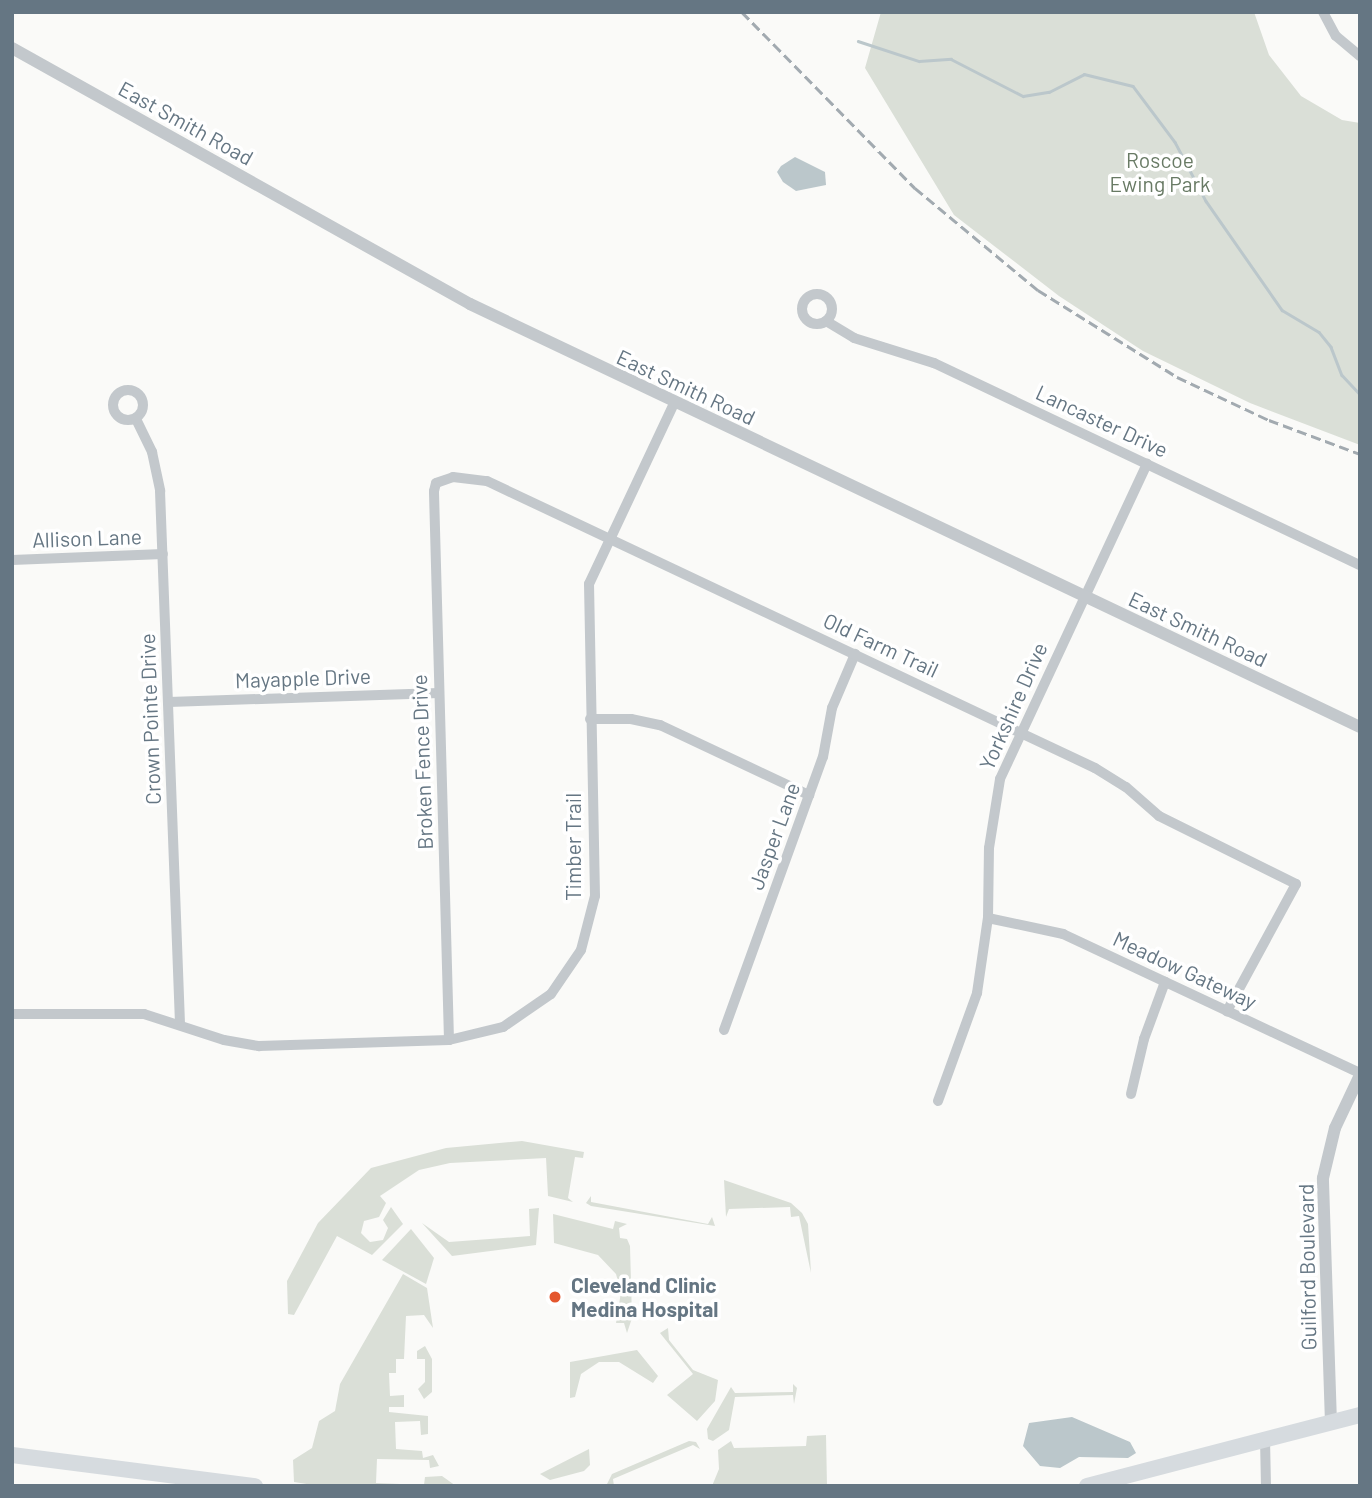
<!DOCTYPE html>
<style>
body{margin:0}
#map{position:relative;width:1372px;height:1498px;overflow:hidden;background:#fafaf8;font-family:Barlow,sans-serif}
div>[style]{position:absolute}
.green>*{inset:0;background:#dadfd7}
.water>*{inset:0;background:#bbc7cb}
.stream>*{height:2.5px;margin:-1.25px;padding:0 1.25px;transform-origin:1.25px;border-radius:1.25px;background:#bbc7cb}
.minor>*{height:10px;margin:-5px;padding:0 5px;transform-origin:5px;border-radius:5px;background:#c3c8cc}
.minor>.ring{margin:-5px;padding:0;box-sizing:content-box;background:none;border:10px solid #c3c8cc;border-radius:50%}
.tertiary>*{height:12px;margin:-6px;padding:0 6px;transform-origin:6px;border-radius:6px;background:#c3c8cc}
.trunk>*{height:16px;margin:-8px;padding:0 8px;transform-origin:8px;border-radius:8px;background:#d6dbdf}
.rail>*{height:2.5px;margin-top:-1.25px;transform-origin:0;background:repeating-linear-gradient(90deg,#a2aab0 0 10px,transparent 0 15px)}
.dots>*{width:19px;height:19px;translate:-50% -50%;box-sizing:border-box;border:4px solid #fff;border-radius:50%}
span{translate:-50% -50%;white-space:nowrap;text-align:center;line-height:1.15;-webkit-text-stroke:7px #fff;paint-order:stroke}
.street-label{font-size:21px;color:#657683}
.park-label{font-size:21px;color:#687a64}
.poi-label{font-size:21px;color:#657683;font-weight:700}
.left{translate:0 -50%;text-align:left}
.frame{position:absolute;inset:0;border:14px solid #657683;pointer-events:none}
</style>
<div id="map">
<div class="green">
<i style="clip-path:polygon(881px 12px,1254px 12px,1269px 55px,1301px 96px,1342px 120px,1360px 123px,1360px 445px,1250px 403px,1143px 351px,1059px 296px,954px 215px,865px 68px)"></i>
<i style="clip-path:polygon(522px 1141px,584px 1152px,583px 1158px,575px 1157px,568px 1198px,573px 1202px,548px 1196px,546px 1158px,450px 1163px,419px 1170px,380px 1196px,386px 1203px,379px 1217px,364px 1221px,361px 1233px,370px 1242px,383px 1240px,388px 1228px,383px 1220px,391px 1207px,403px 1224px,372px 1255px,337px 1236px,294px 1315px,288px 1314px,287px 1281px,318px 1223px,371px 1168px,446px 1148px)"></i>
<i style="clip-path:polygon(724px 1180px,791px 1203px,802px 1213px,808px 1224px,811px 1273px,799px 1216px,791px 1217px,790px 1207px,729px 1209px,726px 1217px)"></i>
<i style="clip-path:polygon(591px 1196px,591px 1202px,708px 1224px,712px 1217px,715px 1226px,591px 1206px,586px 1203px)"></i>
<i style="clip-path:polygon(539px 1208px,536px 1245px,452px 1256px,422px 1223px,449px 1242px,530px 1236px,529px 1209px)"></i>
<i style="clip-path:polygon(553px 1214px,613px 1229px,615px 1221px,627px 1224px,619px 1228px,620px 1238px,627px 1239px,630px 1246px,632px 1318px,627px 1333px,624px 1323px,616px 1323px,621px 1292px,616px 1274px,598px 1255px,554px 1243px)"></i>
<i style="clip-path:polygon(411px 1229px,434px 1258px,426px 1284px,382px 1260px)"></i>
<i style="clip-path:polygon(403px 1274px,427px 1288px,433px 1328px,424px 1315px,406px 1316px,404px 1359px,396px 1359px,396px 1373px,389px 1373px,390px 1396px,404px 1395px,404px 1407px,389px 1407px,389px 1412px,428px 1416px,428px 1434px,421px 1435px,420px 1421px,395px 1422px,396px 1449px,422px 1451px,423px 1458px,433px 1455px,439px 1466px,430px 1468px,429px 1460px,377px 1459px,376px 1483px,424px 1485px,425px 1477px,442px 1476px,456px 1486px,319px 1486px,294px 1482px,293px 1460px,312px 1448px,319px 1421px,335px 1411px,340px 1384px)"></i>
<i style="clip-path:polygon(668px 1328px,669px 1340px,693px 1370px,718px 1380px,715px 1401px,697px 1421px,667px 1395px,693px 1374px,660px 1333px)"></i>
<i style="clip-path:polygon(425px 1346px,432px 1359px,432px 1392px,424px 1399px,418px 1389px,425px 1382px,425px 1359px,417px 1359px,417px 1351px)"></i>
<i style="clip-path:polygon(637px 1350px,658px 1376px,653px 1383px,619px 1362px,599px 1362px,581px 1374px,575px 1397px,570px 1398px,570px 1362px)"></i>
<i style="clip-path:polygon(793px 1384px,797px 1388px,794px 1404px,793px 1395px,735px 1397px,729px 1430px,713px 1441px,708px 1439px,707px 1429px,731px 1387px,735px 1393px,793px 1392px)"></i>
<i style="clip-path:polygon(826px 1435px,827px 1486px,712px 1486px,719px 1469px,718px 1450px,731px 1441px,734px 1448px,806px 1446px,807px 1436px)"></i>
<i style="clip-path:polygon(689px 1441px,696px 1442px,700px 1449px,693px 1445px,613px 1479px,614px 1486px,606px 1486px,612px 1474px)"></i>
<i style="clip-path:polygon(589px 1449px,590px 1465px,584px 1471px,550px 1480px,540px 1474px)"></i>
</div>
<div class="water">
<i style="clip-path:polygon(795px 157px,825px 172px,826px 185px,796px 191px,783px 182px,777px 172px,781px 166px)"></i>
<i style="clip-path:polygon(1072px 1417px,1130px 1442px,1136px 1453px,1128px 1458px,1079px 1457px,1060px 1468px,1040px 1466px,1023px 1446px,1029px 1423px)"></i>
</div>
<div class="stream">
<i style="left:858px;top:41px;width:64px;rotate:18.2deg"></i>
<i style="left:919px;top:61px;width:32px;rotate:-4deg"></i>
<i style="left:951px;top:59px;width:81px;rotate:27.2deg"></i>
<i style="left:1023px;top:96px;width:26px;rotate:-9deg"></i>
<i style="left:1049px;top:92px;width:39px;rotate:-27deg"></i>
<i style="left:1084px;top:74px;width:50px;rotate:13.8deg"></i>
<i style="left:1133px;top:86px;width:70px;rotate:53.1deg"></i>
<i style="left:1175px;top:142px;width:67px;rotate:62.3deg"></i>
<i style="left:1206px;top:201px;width:133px;rotate:55.1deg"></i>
<i style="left:1282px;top:310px;width:43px;rotate:30.7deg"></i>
<i style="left:1319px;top:332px;width:19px;rotate:51deg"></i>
<i style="left:1331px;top:347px;width:30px;rotate:69deg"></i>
<i style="left:1342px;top:375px;width:26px;rotate:47deg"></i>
</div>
<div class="minor">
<i style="left:1323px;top:12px;width:27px;rotate:62deg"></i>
<i style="left:1336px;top:36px;width:31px;rotate:40deg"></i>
<i class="ring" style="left:802px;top:294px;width:20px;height:20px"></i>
<i style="left:826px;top:321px;width:33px;rotate:31deg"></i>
<i style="left:854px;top:338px;width:84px;rotate:17.4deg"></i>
<i style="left:934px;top:363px;width:471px;rotate:25.4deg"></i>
<i class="ring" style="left:113px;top:390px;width:20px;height:20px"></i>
<i style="left:136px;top:419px;width:37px;rotate:64deg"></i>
<i style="left:152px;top:452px;width:40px;rotate:78deg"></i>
<i style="left:160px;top:491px;width:532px;rotate:87.85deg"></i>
<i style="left:12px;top:560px;width:151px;rotate:-2.3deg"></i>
<i style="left:169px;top:702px;width:270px;rotate:-1.9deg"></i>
<i style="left:590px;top:719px;width:41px"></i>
<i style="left:631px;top:719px;width:30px;rotate:12deg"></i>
<i style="left:660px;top:725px;width:165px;rotate:25.2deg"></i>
<i style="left:988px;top:918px;width:77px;rotate:12deg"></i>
<i style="left:1063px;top:934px;width:328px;rotate:25.1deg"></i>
<i style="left:12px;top:1014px;width:132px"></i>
<i style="left:144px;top:1014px;width:84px;rotate:18deg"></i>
<i style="left:224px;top:1040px;width:36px;rotate:10deg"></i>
<i style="left:259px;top:1046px;width:190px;rotate:-1.8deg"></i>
<i style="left:449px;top:1040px;width:56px;rotate:-13.5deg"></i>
<i style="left:503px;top:1027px;width:58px;rotate:-34.5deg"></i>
<i style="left:551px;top:994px;width:53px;rotate:-55.7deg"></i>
<i style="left:581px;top:950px;width:56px;rotate:-75.5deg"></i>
<i style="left:595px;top:896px;width:312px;rotate:-91.1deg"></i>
<i style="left:589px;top:584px;width:200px;rotate:-64.8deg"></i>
<i style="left:724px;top:1030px;width:290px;rotate:-70.1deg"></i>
<i style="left:823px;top:757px;width:50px;rotate:-79.6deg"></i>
<i style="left:832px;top:708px;width:59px;rotate:-66.9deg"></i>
<i style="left:449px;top:1040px;width:549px;rotate:-91.57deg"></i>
<i style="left:434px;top:491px;width:8px;rotate:-76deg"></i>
<i style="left:436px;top:483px;width:18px;rotate:-19deg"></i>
<i style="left:453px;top:477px;width:34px;rotate:7deg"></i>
<i style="left:487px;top:481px;width:672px;rotate:25.27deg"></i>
<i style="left:1095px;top:768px;width:36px;rotate:32deg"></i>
<i style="left:1126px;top:787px;width:44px;rotate:41.3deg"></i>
<i style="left:1159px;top:816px;width:153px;rotate:26.4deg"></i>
<i style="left:1296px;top:884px;width:145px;rotate:118.5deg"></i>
<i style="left:1131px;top:1094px;width:57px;rotate:-76.7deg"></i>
<i style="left:1144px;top:1039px;width:61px;rotate:-69.8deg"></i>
<i style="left:938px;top:1101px;width:115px;rotate:-70.1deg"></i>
<i style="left:977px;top:993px;width:76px;rotate:-81.7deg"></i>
<i style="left:988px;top:918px;width:70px;rotate:-89.2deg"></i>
<i style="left:989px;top:848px;width:70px;rotate:-80.9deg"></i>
<i style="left:1000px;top:779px;width:348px;rotate:-65deg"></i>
<i style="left:1265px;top:1439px;width:47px;rotate:88.8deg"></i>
</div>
<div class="tertiary">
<i style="left:12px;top:48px;width:525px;rotate:29.2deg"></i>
<i style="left:470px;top:304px;width:985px;rotate:25.42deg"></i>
<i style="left:1331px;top:1423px;width:245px;rotate:-91.9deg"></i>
<i style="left:1323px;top:1178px;width:51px;rotate:-76.5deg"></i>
<i style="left:1335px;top:1128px;width:59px;rotate:-64.7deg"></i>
</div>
<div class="trunk">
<i style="left:12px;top:1455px;width:245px;rotate:7.3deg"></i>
<i style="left:1087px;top:1486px;width:282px;rotate:-14.6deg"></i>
</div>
<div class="rail">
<i style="left:742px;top:12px;width:247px;rotate:45.5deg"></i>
<i style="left:915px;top:188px;width:160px;rotate:39.7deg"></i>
<i style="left:1038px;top:290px;width:164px;rotate:32deg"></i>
<i style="left:1177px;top:377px;width:102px;rotate:25.1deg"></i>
<i style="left:1269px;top:420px;width:97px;rotate:20.5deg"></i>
</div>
<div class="dots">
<i style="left:555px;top:1297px;background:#e4572e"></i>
</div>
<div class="street-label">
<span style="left:186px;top:123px;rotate:29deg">East Smith Road</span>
<span style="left:686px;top:387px;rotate:25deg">East Smith Road</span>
<span style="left:1102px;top:421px;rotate:25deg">Lancaster Drive</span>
<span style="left:87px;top:538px;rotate:-2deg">Allison Lane</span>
<span style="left:1198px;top:629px;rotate:25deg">East Smith Road</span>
<span style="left:881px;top:645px;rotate:25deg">Old Farm Trail</span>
<span style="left:303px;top:678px;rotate:-2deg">Mayapple Drive</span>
<span style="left:1013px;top:706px;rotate:-66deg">Yorkshire Drive</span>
<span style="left:150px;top:719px;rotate:-92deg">Crown Pointe Drive</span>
<span style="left:422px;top:762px;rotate:-92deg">Broken Fence Drive</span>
<span style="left:774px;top:836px;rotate:-70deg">Jasper Lane</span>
<span style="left:573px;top:847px;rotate:-90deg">Timber Trail</span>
<span style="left:1185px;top:970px;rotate:25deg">Meadow Gateway</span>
<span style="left:1307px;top:1267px;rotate:-91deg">Guilford Boulevard</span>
</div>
<div class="park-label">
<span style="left:1160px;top:172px">Roscoe<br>Ewing Park</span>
</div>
<div class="poi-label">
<span class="left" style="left:571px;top:1297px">Cleveland Clinic<br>Medina Hospital</span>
</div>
<div class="frame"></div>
</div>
